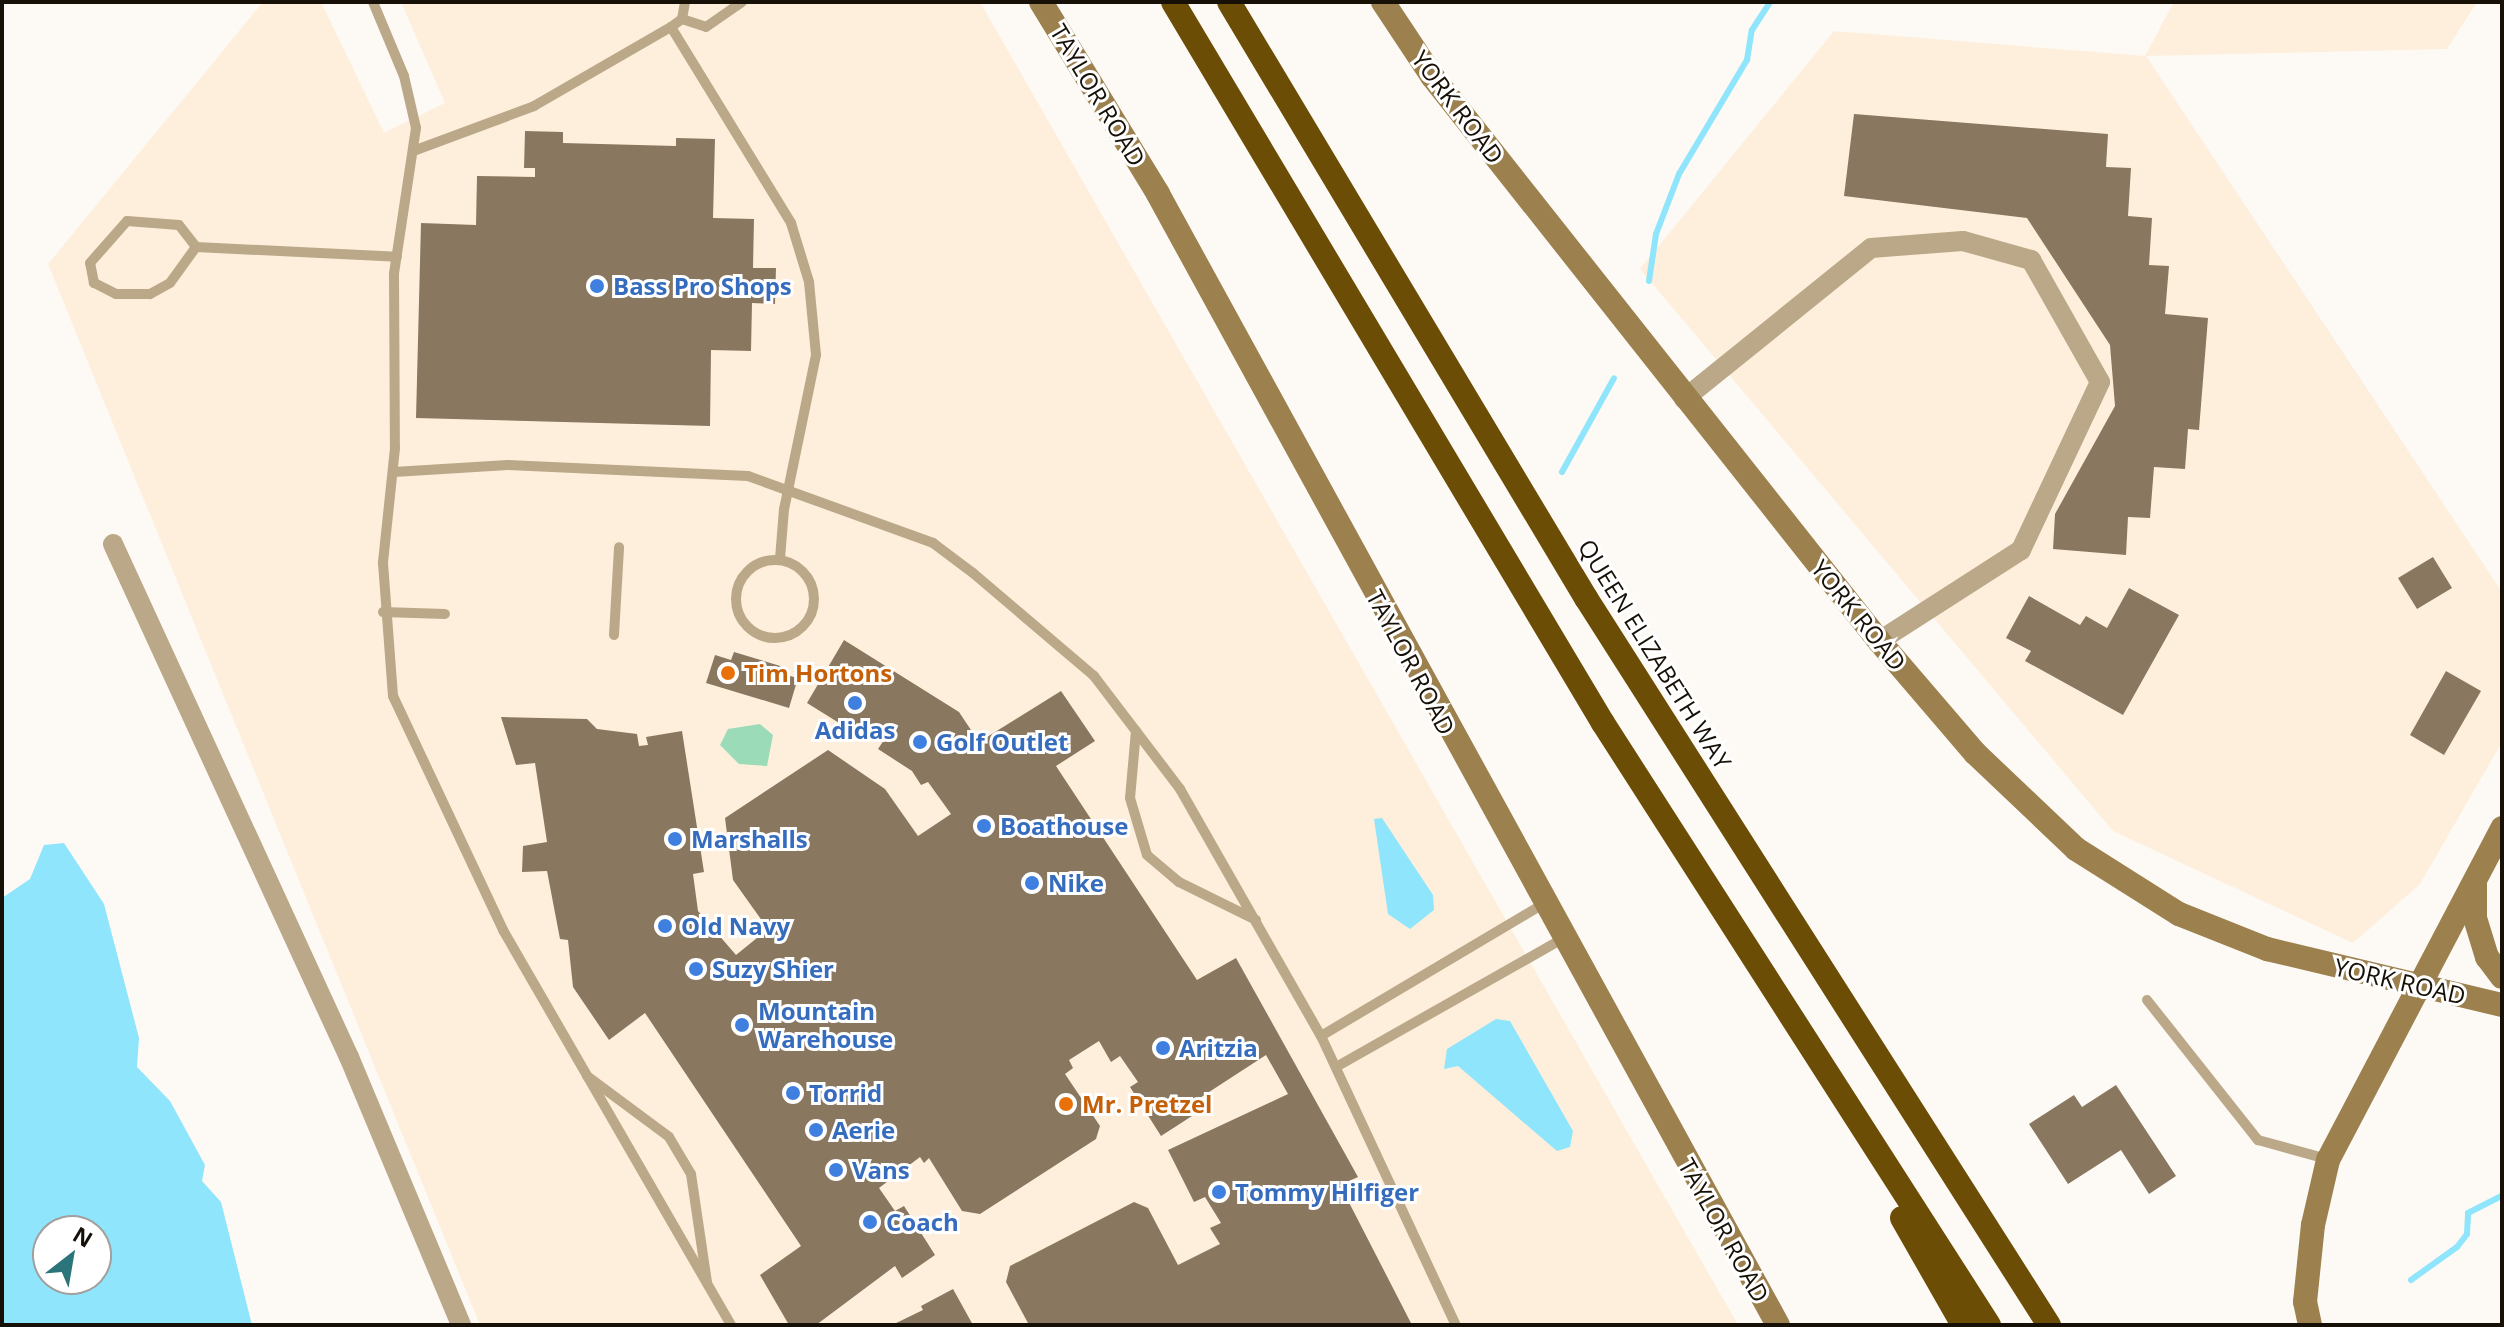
<!DOCTYPE html>
<style>
body{margin:0}
#map{position:relative;width:2504px;height:1327px;overflow:hidden;background:#fdf9f4;font-family:"Open Sans",sans-serif}
div>[style]{position:absolute}
.built>*{inset:0;background:#feefdc}
.green>*{inset:0;background:#9cdbb7}
.water>*{inset:0;background:#8fe5fc}
.stream>*{height:6px;margin:-3px;padding:0 3px;transform-origin:3px;border-radius:3px;background:#8fe5fc}
.building>*{inset:0;background:#897760}
.lane>*{height:10px;margin:-5px;padding:0 5px;transform-origin:5px;border-radius:5px;background:#bba888}
.lane>.ring{margin:-5px;padding:0;box-sizing:content-box;background:none;border:10px solid #bba888;border-radius:50%}
.street>*{height:20px;margin:-10px;padding:0 10px;transform-origin:10px;border-radius:10px;background:#bba888}
.secondary>*{height:24px;margin:-12px;padding:0 12px;transform-origin:12px;border-radius:12px;background:#9c814f}
.highway>*{height:24px;margin:-12px;padding:0 12px;transform-origin:12px;border-radius:12px;background:#6c4d06}
.dots>*{width:22px;height:22px;translate:-50% -50%;box-sizing:border-box;border:4px solid #fff;border-radius:50%}
span{translate:-50% -50%;white-space:nowrap;text-align:center;line-height:1.15;-webkit-text-stroke:6px #fff;paint-order:stroke}
.street-label{font-size:24px;color:#171007}
.shop-label{font-size:24px;color:#366cbe;font-weight:700}
.left{translate:0 -50%;text-align:left}
.food-label{font-size:24px;color:#c56008;font-weight:700}
.frame{position:absolute;inset:0;border:4px solid #171007;pointer-events:none}
.north{position:absolute;left:32px;top:1215px;width:80px;height:80px;box-sizing:border-box;background:#fff;border:2px solid #a29f9c;border-radius:50%;rotate:31deg;font-size:22px;font-weight:700;line-height:32px;text-align:center;color:#171007}
.north::after{content:'';display:block;margin:auto;width:28px;height:36px;background:#2b757a;clip-path:polygon(50% 0,100% 100%,50% 72%,0 100%)}
</style>
<div id="map">
<div class="built">
<i style="clip-path:polygon(263px 2px,321px 2px,384px 133px,445px 103px,401px 2px,980px 2px,1738px 1325px,480px 1325px,48px 264px)"></i>
<i style="clip-path:polygon(2174px 2px,2477px 2px,2447px 49px,2146px 56px,2502px 592px,2502px 742px,2420px 884px,2353px 943px,2113px 831px,1640px 269px,1834px 31px,2145px 56px)"></i>
</div>
<div class="green">
<i style="clip-path:polygon(760px 724px,773px 735px,767px 766px,739px 764px,720px 745px,728px 729px)"></i>
</div>
<div class="water">
<i style="clip-path:polygon(1382px 818px,1433px 895px,1434px 910px,1410px 929px,1388px 914px,1374px 819px)"></i>
<i style="clip-path:polygon(evenodd,64px 843px,104px 904px,139px 1038px,137px 1067px,170px 1101px,205px 1165px,202px 1181px,221px 1202px,252px 1325px,2px 1325px,2px 898px,30px 879px,44px 845px,64px 843px,48px 1231px,96px 1231px,96px 1279px,48px 1279px,48px 1231px)"></i>
<i style="clip-path:polygon(1496px 1019px,1510px 1021px,1573px 1131px,1570px 1147px,1557px 1151px,1458px 1066px,1444px 1069px,1447px 1049px)"></i>
</div>
<div class="stream">
<i style="left:1649px;top:281px;width:48px;rotate:-81.5deg"></i>
<i style="left:1656px;top:234px;width:64px;rotate:-69deg"></i>
<i style="left:1679px;top:174px;width:133px;rotate:-59.2deg"></i>
<i style="left:1747px;top:60px;width:30px;rotate:-81deg"></i>
<i style="left:1752px;top:30px;width:33px;rotate:-57deg"></i>
<i style="left:1562px;top:472px;width:107px;rotate:-61deg"></i>
<i style="left:2411px;top:1280px;width:57px;rotate:-35.7deg"></i>
<i style="left:2457px;top:1247px;width:16px;rotate:-52deg"></i>
<i style="left:2467px;top:1234px;width:21px;rotate:-87deg"></i>
<i style="left:2468px;top:1213px;width:38px;rotate:-27deg"></i>
</div>
<div class="building">
<i style="clip-path:polygon(1854px 114px,2108px 134px,2106px 167px,2131px 168px,2128px 216px,2152px 218px,2149px 265px,2169px 266px,2165px 314px,2208px 318px,2199px 430px,2188px 429px,2185px 469px,2154px 467px,2150px 518px,2128px 517px,2126px 555px,2053px 549px,2055px 514px,2115px 406px,2110px 345px,2027px 218px,1844px 196px)"></i>
<i style="clip-path:polygon(525px 131px,563px 132px,563px 143px,676px 146px,676px 138px,715px 139px,713px 218px,754px 219px,753px 268px,776px 268px,775px 304px,752px 303px,751px 351px,711px 350px,710px 426px,416px 418px,421px 223px,476px 225px,477px 176px,535px 177px,535px 168px,524px 168px)"></i>
<i style="clip-path:polygon(2433px 557px,2452px 588px,2417px 609px,2398px 578px)"></i>
<i style="clip-path:polygon(2129px 588px,2179px 615px,2123px 715px,2025px 661px,2031px 651px,2006px 638px,2029px 596px,2080px 625px,2086px 616px,2107px 628px)"></i>
<i style="clip-path:polygon(844px 640px,959px 712px,979px 742px,1061px 691px,1095px 741px,1056px 766px,1197px 980px,1236px 958px,1358px 1177px,1340px 1185px,1412px 1325px,1029px 1325px,1006px 1282px,1010px 1266px,1134px 1202px,1148px 1208px,1178px 1265px,1220px 1244px,1210px 1228px,1221px 1223px,1205px 1197px,1194px 1202px,1168px 1150px,1288px 1094px,1266px 1055px,1186px 1107px,1192px 1116px,1161px 1136px,1130px 1087px,1138px 1082px,1120px 1056px,1111px 1062px,1099px 1041px,1069px 1060px,1073px 1068px,1065px 1074px,1100px 1126px,1096px 1139px,980px 1214px,962px 1211px,929px 1158px,924px 1163px,920px 1157px,879px 1188px,895px 1211px,904px 1206px,935px 1255px,902px 1278px,895px 1266px,816px 1325px,789px 1325px,760px 1275px,801px 1246px,645px 1013px,609px 1040px,573px 987px,568px 940px,560px 939px,547px 871px,522px 872px,523px 846px,547px 842px,535px 763px,516px 765px,501px 717px,587px 719px,597px 729px,637px 734px,639px 746px,648px 745px,646px 737px,682px 731px,704px 872px,693px 874px,698px 911px,736px 955px,768px 929px,733px 880px,725px 818px,828px 750px,885px 789px,918px 836px,951px 814px,928px 782px,921px 785px,912px 771px,878px 749px,884px 740px,857px 723px,852px 731px,807px 703px)"></i>
<i style="clip-path:polygon(734px 652px,787px 668px,786px 675px,798px 678px,789px 708px,706px 683px,715px 655px,731px 660px)"></i>
<i style="clip-path:polygon(2446px 671px,2481px 691px,2444px 755px,2410px 735px)"></i>
<i style="clip-path:polygon(2116px 1085px,2176px 1176px,2149px 1194px,2121px 1150px,2068px 1184px,2029px 1124px,2074px 1095px,2082px 1107px)"></i>
<i style="clip-path:polygon(953px 1289px,973px 1325px,892px 1325px,923px 1310px,921px 1306px)"></i>
</div>
<div class="lane">
<i style="left:373px;top:2px;width:80px;rotate:67.3deg"></i>
<i style="left:404px;top:76px;width:53px;rotate:77deg"></i>
<i style="left:416px;top:128px;width:148px;rotate:98.6deg"></i>
<i style="left:394px;top:274px;width:174px;rotate:89.7deg"></i>
<i style="left:395px;top:448px;width:116px;rotate:96deg"></i>
<i style="left:383px;top:563px;width:133px;rotate:85.7deg"></i>
<i style="left:393px;top:696px;width:259px;rotate:64.8deg"></i>
<i style="left:503px;top:930px;width:456px;rotate:60deg"></i>
<i style="left:682px;top:19px;width:25px;rotate:18deg"></i>
<i style="left:706px;top:27px;width:44px;rotate:-34.8deg"></i>
<i style="left:671px;top:27px;width:230px;rotate:58.5deg"></i>
<i style="left:791px;top:223px;width:62px;rotate:73deg"></i>
<i style="left:809px;top:282px;width:73px;rotate:84.5deg"></i>
<i style="left:816px;top:355px;width:157px;rotate:101.7deg"></i>
<i style="left:784px;top:509px;width:50px;rotate:94.6deg"></i>
<i style="left:416px;top:150px;width:126px;rotate:-20.4deg"></i>
<i style="left:534px;top:106px;width:158px;rotate:-30deg"></i>
<i style="left:671px;top:27px;width:14px;rotate:-36deg"></i>
<i style="left:682px;top:19px;width:17px;rotate:-80deg"></i>
<i style="left:127px;top:221px;width:52px;rotate:4.4deg"></i>
<i style="left:179px;top:225px;width:28px;rotate:52deg"></i>
<i style="left:196px;top:247px;width:44px;rotate:125.8deg"></i>
<i style="left:170px;top:283px;width:23px;rotate:151deg"></i>
<i style="left:150px;top:294px;width:34px;rotate:180deg"></i>
<i style="left:116px;top:294px;width:25px;rotate:-153deg"></i>
<i style="left:94px;top:283px;width:20px;rotate:-101deg"></i>
<i style="left:90px;top:263px;width:56px;rotate:-48.6deg"></i>
<i style="left:196px;top:247px;width:201px;rotate:2.8deg"></i>
<i style="left:394px;top:472px;width:114px;rotate:-3.5deg"></i>
<i style="left:508px;top:465px;width:240px;rotate:2.6deg"></i>
<i style="left:748px;top:476px;width:197px;rotate:19.9deg"></i>
<i style="left:933px;top:543px;width:50px;rotate:36.9deg"></i>
<i style="left:973px;top:573px;width:159px;rotate:40.4deg"></i>
<i style="left:1094px;top:676px;width:142px;rotate:52.7deg"></i>
<i style="left:1180px;top:789px;width:284px;rotate:60.3deg"></i>
<i style="left:1321px;top:1036px;width:319px;rotate:65deg"></i>
<i class="ring" style="left:736px;top:560px;width:68px;height:68px"></i>
<i style="left:383px;top:612px;width:62px;rotate:1.8deg"></i>
<i style="left:614px;top:635px;width:88px;rotate:-86.7deg"></i>
<i style="left:1136px;top:731px;width:67px;rotate:95.1deg"></i>
<i style="left:1130px;top:798px;width:59px;rotate:73.4deg"></i>
<i style="left:1147px;top:855px;width:42px;rotate:40.2deg"></i>
<i style="left:1179px;top:882px;width:86px;rotate:26.3deg"></i>
<i style="left:2147px;top:1000px;width:179px;rotate:51.6deg"></i>
<i style="left:2258px;top:1140px;width:72px;rotate:15.4deg"></i>
<i style="left:1321px;top:1036px;width:257px;rotate:-30.7deg"></i>
<i style="left:1336px;top:1067px;width:260px;rotate:-29.5deg"></i>
<i style="left:587px;top:1076px;width:102px;rotate:36.6deg"></i>
<i style="left:669px;top:1137px;width:43px;rotate:59.3deg"></i>
<i style="left:691px;top:1174px;width:110px;rotate:81.6deg"></i>
</div>
<div class="street">
<i style="left:1684px;top:399px;width:240px;rotate:-38.9deg"></i>
<i style="left:1871px;top:248px;width:92px;rotate:-4.4deg"></i>
<i style="left:1963px;top:241px;width:71px;rotate:15.6deg"></i>
<i style="left:2031px;top:260px;width:140px;rotate:60.5deg"></i>
<i style="left:2100px;top:382px;width:186px;rotate:115.2deg"></i>
<i style="left:2021px;top:550px;width:169px;rotate:147.3deg"></i>
<i style="left:113px;top:544px;width:565px;rotate:65.3deg"></i>
<i style="left:349px;top:1057px;width:290px;rotate:67.3deg"></i>
</div>
<div class="secondary">
<i style="left:1041px;top:2px;width:225px;rotate:58.6deg"></i>
<i style="left:1158px;top:194px;width:1290px;rotate:61.27deg"></i>
<i style="left:1383px;top:2px;width:89px;rotate:56.5deg"></i>
<i style="left:1432px;top:76px;width:720px;rotate:51.65deg"></i>
<i style="left:1879px;top:641px;width:148px;rotate:49.4deg"></i>
<i style="left:1975px;top:753px;width:139px;rotate:43.5deg"></i>
<i style="left:2076px;top:849px;width:122px;rotate:32.3deg"></i>
<i style="left:2179px;top:914px;width:95px;rotate:21.7deg"></i>
<i style="left:2267px;top:949px;width:242px;rotate:13.4deg"></i>
<i style="left:2475px;top:884px;width:34px;rotate:90deg"></i>
<i style="left:2475px;top:918px;width:41px;rotate:72.9deg"></i>
<i style="left:2487px;top:957px;width:25px;rotate:53deg"></i>
<i style="left:2310px;top:1325px;width:24px;rotate:-102deg"></i>
<i style="left:2305px;top:1302px;width:77px;rotate:-84.1deg"></i>
<i style="left:2313px;top:1225px;width:67px;rotate:-77deg"></i>
<i style="left:2328px;top:1160px;width:375px;rotate:-62.3deg"></i>
</div>
<div class="highway">
<i style="left:1173px;top:2px;width:839px;rotate:59.19deg"></i>
<i style="left:1603px;top:723px;width:715px;rotate:57.33deg"></i>
<i style="left:1229px;top:2px;width:695px;rotate:59.08deg"></i>
<i style="left:1586px;top:598px;width:862px;rotate:57.51deg"></i>
<i style="left:1902px;top:1218px;width:123px;rotate:60.3deg"></i>
</div>
<div class="dots">
<i style="left:597px;top:286px;background:#3f7fe0"></i>
<i style="left:728px;top:673px;background:#e8710a"></i>
<i style="left:855px;top:703px;background:#3f7fe0"></i>
<i style="left:920px;top:742px;background:#3f7fe0"></i>
<i style="left:984px;top:826px;background:#3f7fe0"></i>
<i style="left:675px;top:839px;background:#3f7fe0"></i>
<i style="left:1032px;top:883px;background:#3f7fe0"></i>
<i style="left:665px;top:926px;background:#3f7fe0"></i>
<i style="left:696px;top:969px;background:#3f7fe0"></i>
<i style="left:742px;top:1025px;background:#3f7fe0"></i>
<i style="left:1163px;top:1048px;background:#3f7fe0"></i>
<i style="left:793px;top:1093px;background:#3f7fe0"></i>
<i style="left:1066px;top:1104px;background:#e8710a"></i>
<i style="left:816px;top:1130px;background:#3f7fe0"></i>
<i style="left:836px;top:1170px;background:#3f7fe0"></i>
<i style="left:1219px;top:1192px;background:#3f7fe0"></i>
<i style="left:870px;top:1222px;background:#3f7fe0"></i>
</div>
<div class="street-label">
<span style="left:1098px;top:95px;rotate:59deg">TAYLOR ROAD</span>
<span style="left:1458px;top:107px;rotate:53deg">YORK ROAD</span>
<span style="left:1859px;top:615px;rotate:51deg">YORK ROAD</span>
<span style="left:1655px;top:654px;rotate:58deg">QUEEN ELIZABETH WAY</span>
<span style="left:1411px;top:662px;rotate:62deg">TAYLOR ROAD</span>
<span style="left:2400px;top:981px;rotate:13deg">YORK ROAD</span>
<span style="left:1724px;top:1230px;rotate:61deg">TAYLOR ROAD</span>
</div>
<div class="shop-label">
<span class="left" style="left:613px;top:286px">Bass Pro Shops</span>
<span style="left:855px;top:730px">Adidas</span>
<span class="left" style="left:936px;top:742px">Golf Outlet</span>
<span class="left" style="left:1000px;top:826px">Boathouse</span>
<span class="left" style="left:691px;top:839px">Marshalls</span>
<span class="left" style="left:1048px;top:883px">Nike</span>
<span class="left" style="left:681px;top:926px">Old Navy</span>
<span class="left" style="left:712px;top:969px">Suzy Shier</span>
<span class="left" style="left:758px;top:1025px">Mountain<br>Warehouse</span>
<span class="left" style="left:1179px;top:1048px">Aritzia</span>
<span class="left" style="left:809px;top:1093px">Torrid</span>
<span class="left" style="left:832px;top:1130px">Aerie</span>
<span class="left" style="left:852px;top:1170px">Vans</span>
<span class="left" style="left:1235px;top:1192px">Tommy Hilfiger</span>
<span class="left" style="left:886px;top:1222px">Coach</span>
</div>
<div class="food-label">
<span class="left" style="left:744px;top:673px">Tim Hortons</span>
<span class="left" style="left:1082px;top:1104px">Mr. Pretzel</span>
</div>
<div class="frame"></div>
<div class="north">N</div>
</div>
